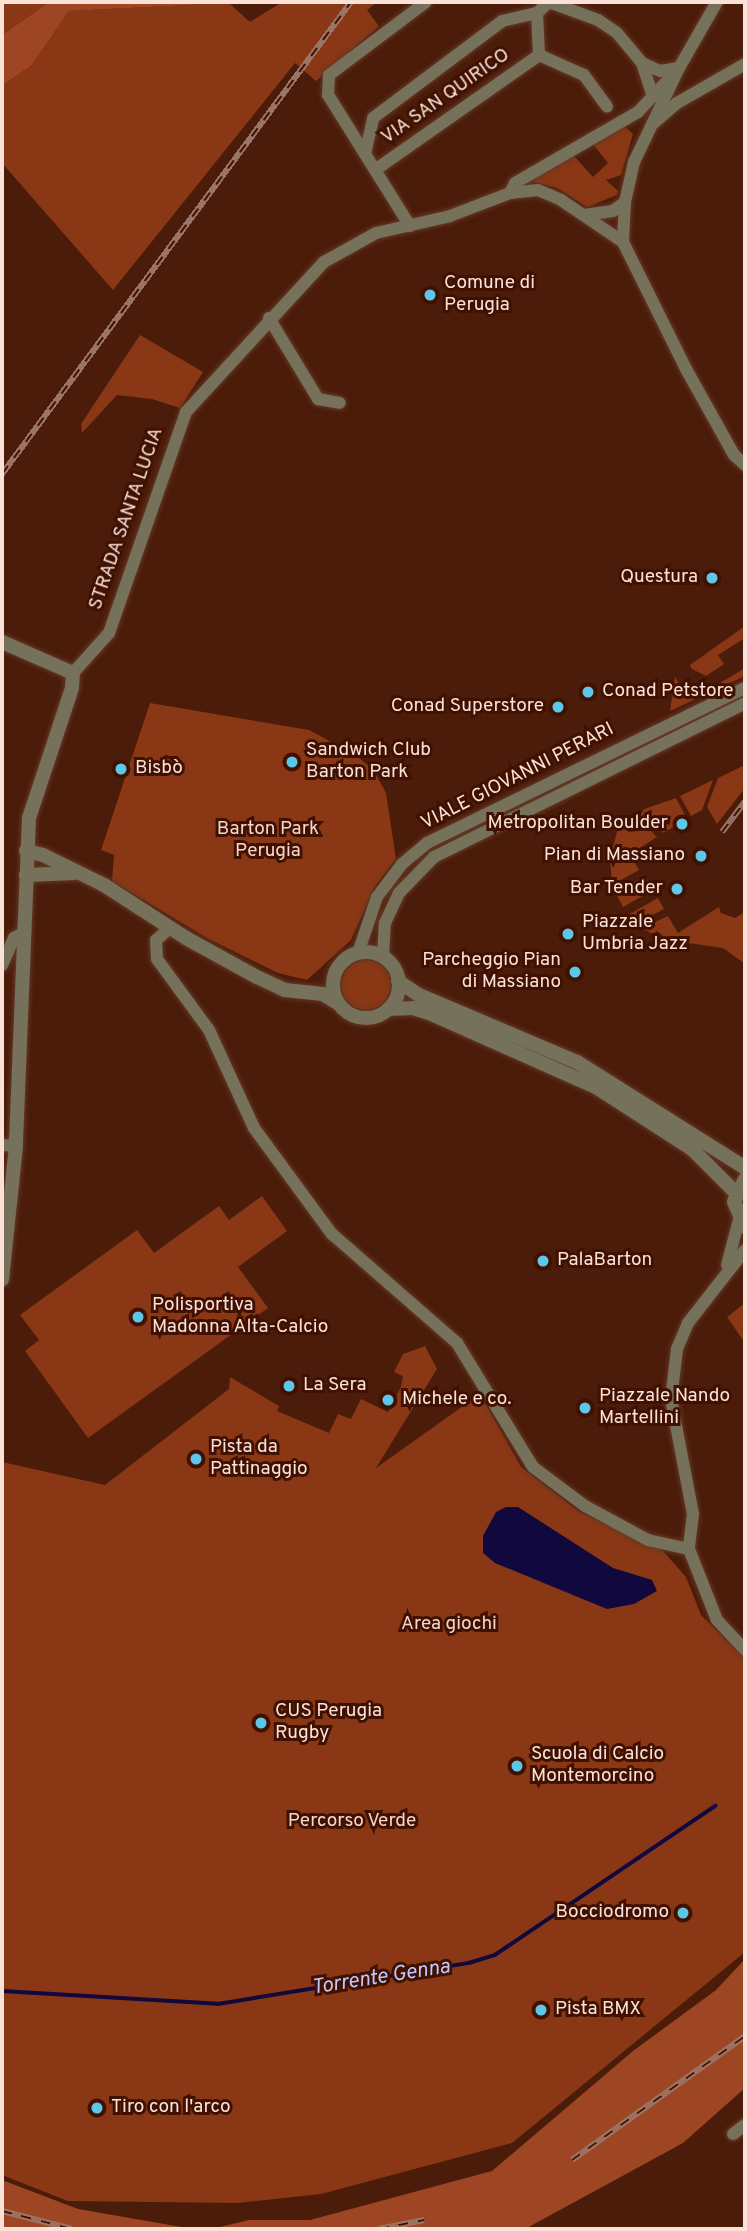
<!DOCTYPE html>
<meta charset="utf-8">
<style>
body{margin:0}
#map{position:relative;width:747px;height:2231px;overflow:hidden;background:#4b1c09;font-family:Overpass,sans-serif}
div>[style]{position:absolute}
.green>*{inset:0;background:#8a3715}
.round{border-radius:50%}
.forest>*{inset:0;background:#9e4624}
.water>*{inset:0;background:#11083d}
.stream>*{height:3.5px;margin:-1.75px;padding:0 1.75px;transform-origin:1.75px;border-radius:1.75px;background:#11083d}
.roads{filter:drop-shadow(0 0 2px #643826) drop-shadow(0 0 2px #643826)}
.minor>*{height:12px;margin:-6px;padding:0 6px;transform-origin:6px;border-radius:6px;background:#75715a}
.tertiary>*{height:14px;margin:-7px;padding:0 7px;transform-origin:7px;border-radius:7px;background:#75715a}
.tertiary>.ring{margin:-7px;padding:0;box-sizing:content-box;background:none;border:14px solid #75715a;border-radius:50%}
.rail>*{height:6px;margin-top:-3px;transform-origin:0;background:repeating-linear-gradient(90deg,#401100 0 10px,#9a7566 0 20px);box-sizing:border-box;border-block:2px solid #9a7566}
.dots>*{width:19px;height:19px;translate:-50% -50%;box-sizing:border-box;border:4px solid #401100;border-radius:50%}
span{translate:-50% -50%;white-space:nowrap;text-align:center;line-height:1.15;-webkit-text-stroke:6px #401100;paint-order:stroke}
.street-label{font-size:19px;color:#fbe1d8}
.poi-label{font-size:19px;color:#fbe1d8}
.left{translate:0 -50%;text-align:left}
.right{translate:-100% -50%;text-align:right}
.park-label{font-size:19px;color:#f5d6cb}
.water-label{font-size:21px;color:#c2c7fd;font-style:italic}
.frame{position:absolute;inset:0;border:4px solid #fbe1d8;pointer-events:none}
</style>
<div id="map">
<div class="green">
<i style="clip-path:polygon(2px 2px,49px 2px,2px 35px)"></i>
<i style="clip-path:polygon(282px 2px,377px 2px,367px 10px,379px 26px,316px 81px,295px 63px,113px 290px,2px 163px,2px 86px,32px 65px,69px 11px,229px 3px,250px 22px)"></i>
<i style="clip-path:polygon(624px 126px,633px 134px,621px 175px,606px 180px,618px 191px,617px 195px,587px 207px,557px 188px,529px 181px,572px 154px,593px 177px,608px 163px,592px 143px)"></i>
<i style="clip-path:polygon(140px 335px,203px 372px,180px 408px,152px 399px,117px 395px,82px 433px,81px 424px)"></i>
<i style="clip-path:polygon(745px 626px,745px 638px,718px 655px,724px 664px,706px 676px,692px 669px,690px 665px)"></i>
<i style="clip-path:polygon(745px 668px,745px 676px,670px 711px,675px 677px,689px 699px,695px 698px)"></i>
<i style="clip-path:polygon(150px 703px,309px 730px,357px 756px,374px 771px,386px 793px,396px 859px,375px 886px,351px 940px,307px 980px,278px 973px,207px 938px,112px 881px,114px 855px,101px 850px)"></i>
<i style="clip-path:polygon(745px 765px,745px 788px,717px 824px,707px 807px,718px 778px)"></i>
<i style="clip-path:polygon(713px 780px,702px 810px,691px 816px,680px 796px)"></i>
<i style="clip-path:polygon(676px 798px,687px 819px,663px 833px,656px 824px,634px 826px,644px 809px)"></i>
<i style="clip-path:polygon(628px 820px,628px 832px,650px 830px,657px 837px,630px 854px,639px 870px,612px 885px,610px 858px,617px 832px)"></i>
<i style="clip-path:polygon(645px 876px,653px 890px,623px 907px,615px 892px)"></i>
<i style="clip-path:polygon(658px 898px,664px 909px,637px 923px,628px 915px)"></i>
<i style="clip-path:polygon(719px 907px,721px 913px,735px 918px,745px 912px,745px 964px,723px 948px,668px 940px,657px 931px,653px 934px,642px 928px,668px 916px,678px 933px)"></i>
<i class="round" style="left:341px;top:960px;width:50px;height:50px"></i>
<i style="clip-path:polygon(262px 1196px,287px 1231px,238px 1267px,268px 1308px,88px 1438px,25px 1351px,39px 1340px,20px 1315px,137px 1230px,154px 1253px,219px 1206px,229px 1220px)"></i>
<i style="clip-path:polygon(745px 1303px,745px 1343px,727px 1317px)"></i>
<i style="clip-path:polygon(425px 1346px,437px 1369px,376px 1468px,480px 1394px,521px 1467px,578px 1511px,662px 1550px,686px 1577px,701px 1615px,745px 1659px,745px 1952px,512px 2143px,321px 2194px,237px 2203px,68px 2201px,2px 2175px,2px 1462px,105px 1485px,229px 1389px,230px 1377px,279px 1406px,277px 1411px,329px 1433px,338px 1414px,351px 1419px,361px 1399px,388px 1412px,401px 1387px,403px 1376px,394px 1372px,403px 1354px)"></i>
</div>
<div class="forest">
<i style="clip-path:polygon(49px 2px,228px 2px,229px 3px,69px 11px,32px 65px,2px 86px,2px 35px)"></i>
<i style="clip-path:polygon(745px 1959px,745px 2088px,683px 2143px,525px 2229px,212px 2229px,249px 2220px,310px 2220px,492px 2171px,633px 2051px,716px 1990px)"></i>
<i style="clip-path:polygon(2px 2180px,78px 2209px,193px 2229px,2px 2229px)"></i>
</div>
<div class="water">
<i style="clip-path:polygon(506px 1507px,518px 1507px,613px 1568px,652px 1580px,657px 1591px,634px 1604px,607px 1609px,495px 1563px,483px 1553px,483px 1536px,496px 1512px)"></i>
</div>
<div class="stream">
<i style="left:2px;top:1991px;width:216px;rotate:3.4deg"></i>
<i style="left:218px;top:2004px;width:254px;rotate:-9.3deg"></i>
<i style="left:469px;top:1963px;width:27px;rotate:-17deg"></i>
<i style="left:495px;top:1955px;width:266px;rotate:-34.1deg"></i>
</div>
<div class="roads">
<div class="minor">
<i style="left:549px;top:2px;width:52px;rotate:20.2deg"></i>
<i style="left:598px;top:20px;width:23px;rotate:34deg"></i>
<i style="left:617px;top:33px;width:39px;rotate:50deg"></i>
<i style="left:642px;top:63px;width:35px;rotate:72deg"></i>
<i style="left:539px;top:55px;width:49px;rotate:24deg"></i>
<i style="left:584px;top:75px;width:39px;rotate:54deg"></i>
<i style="left:642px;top:63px;width:20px;rotate:24deg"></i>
<i style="left:660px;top:71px;width:19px;rotate:-9deg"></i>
<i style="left:679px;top:68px;width:104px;rotate:115.6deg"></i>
<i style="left:634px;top:162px;width:41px;rotate:102.7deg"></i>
<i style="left:625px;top:202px;width:40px;rotate:92.9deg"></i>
<i style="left:623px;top:242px;width:142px;rotate:63.6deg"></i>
<i style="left:686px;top:369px;width:98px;rotate:60.8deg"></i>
<i style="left:734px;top:455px;width:15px;rotate:42deg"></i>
<i style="left:654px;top:123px;width:30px;rotate:-41deg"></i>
<i style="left:677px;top:103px;width:78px;rotate:-29.8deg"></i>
<i style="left:365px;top:154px;width:37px;rotate:-77deg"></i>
<i style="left:373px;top:118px;width:161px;rotate:-36.9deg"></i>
<i style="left:502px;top:21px;width:36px;rotate:-13deg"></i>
<i style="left:537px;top:13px;width:16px;rotate:-43deg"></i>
<i style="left:375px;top:170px;width:200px;rotate:-35deg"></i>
<i style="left:539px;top:55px;width:42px;rotate:-92.7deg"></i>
<i style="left:510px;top:193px;width:11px;rotate:-63deg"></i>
<i style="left:515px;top:183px;width:142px;rotate:-30deg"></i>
<i style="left:638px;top:112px;width:60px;rotate:-47deg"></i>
<i style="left:679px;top:68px;width:76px;rotate:-60.1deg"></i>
<i style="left:584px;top:215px;width:29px;rotate:-8deg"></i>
<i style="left:613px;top:211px;width:15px;rotate:-37deg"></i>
<i style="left:410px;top:226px;width:155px;rotate:-122deg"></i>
<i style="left:328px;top:95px;width:20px;rotate:-87deg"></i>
<i style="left:329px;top:75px;width:121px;rotate:-37deg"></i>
<i style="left:269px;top:318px;width:95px;rotate:58.8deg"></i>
<i style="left:318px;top:399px;width:22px;rotate:10deg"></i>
<i style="left:73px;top:673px;width:54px;rotate:-48deg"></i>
<i style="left:109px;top:633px;width:234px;rotate:-70.8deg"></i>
<i style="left:186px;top:412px;width:204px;rotate:-47.4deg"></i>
<i style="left:324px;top:262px;width:60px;rotate:-29.1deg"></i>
<i style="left:376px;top:233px;width:76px;rotate:-12.9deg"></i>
<i style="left:450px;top:216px;width:64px;rotate:-21deg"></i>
<i style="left:510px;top:193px;width:28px;rotate:-6deg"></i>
<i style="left:538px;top:190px;width:25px;rotate:23deg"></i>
<i style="left:561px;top:200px;width:75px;rotate:34.1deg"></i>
<i style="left:170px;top:928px;width:18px;rotate:139deg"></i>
<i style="left:156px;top:940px;width:19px;rotate:87deg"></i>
<i style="left:157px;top:959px;width:88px;rotate:53.8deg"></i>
<i style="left:209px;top:1030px;width:108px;rotate:65.3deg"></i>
<i style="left:254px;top:1128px;width:132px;rotate:53.7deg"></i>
<i style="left:332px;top:1234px;width:166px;rotate:41.1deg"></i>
<i style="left:457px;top:1343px;width:145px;rotate:58.5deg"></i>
<i style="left:533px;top:1467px;width:65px;rotate:36.9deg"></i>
<i style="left:585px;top:1506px;width:72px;rotate:28.4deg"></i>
<i style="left:648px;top:1540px;width:42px;rotate:12.4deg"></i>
<i style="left:358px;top:953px;width:59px;rotate:-71.3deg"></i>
<i style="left:377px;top:897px;width:41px;rotate:-52.9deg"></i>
<i style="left:402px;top:864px;width:33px;rotate:-40deg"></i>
<i style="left:427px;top:843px;width:354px;rotate:-26deg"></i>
<i style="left:383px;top:957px;width:34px;rotate:-87deg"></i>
<i style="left:385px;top:923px;width:33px;rotate:-65deg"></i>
<i style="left:399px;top:893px;width:50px;rotate:-45.8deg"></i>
<i style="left:434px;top:857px;width:347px;rotate:-26.3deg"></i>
<i style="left:2px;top:965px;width:30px;rotate:-66deg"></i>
<i style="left:14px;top:938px;width:13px;rotate:-29deg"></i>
<i style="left:2px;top:1145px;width:14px;rotate:4deg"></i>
<i style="left:745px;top:1250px;width:93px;rotate:128deg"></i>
<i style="left:688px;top:1323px;width:28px;rotate:113deg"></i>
<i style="left:677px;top:1349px;width:50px;rotate:96.8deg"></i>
<i style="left:671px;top:1399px;width:117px;rotate:79.2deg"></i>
<i style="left:693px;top:1514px;width:35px;rotate:97deg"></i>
<i style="left:689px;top:1549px;width:76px;rotate:68.5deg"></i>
<i style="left:717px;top:1620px;width:41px;rotate:47deg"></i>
<i style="left:727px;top:1265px;width:47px;rotate:-75.1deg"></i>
<i style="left:733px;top:2134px;width:15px;rotate:-37deg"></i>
</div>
<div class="tertiary">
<i style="left:2px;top:642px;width:77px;rotate:23.6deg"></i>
<i style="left:73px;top:673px;width:15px;rotate:94deg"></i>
<i style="left:72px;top:688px;width:137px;rotate:108.3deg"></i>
<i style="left:29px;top:818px;width:328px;rotate:92.3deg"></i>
<i style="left:16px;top:1146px;width:134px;rotate:96deg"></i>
<i style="left:26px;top:851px;width:17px;rotate:13deg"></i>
<i style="left:43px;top:855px;width:68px;rotate:26.2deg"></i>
<i style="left:104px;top:885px;width:98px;rotate:32.9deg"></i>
<i style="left:186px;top:938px;width:81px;rotate:28.8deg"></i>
<i style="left:257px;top:977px;width:31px;rotate:25deg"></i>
<i style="left:285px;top:990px;width:38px;rotate:6deg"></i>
<i style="left:323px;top:994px;width:19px;rotate:32deg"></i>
<i style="left:26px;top:875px;width:48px;rotate:-2.4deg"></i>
<i class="ring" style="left:333px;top:952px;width:52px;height:52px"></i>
<i style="left:398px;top:981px;width:25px;rotate:34deg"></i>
<i style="left:419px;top:995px;width:172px;rotate:23deg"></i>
<i style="left:577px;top:1062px;width:199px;rotate:32.2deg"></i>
<i style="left:388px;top:1009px;width:25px;rotate:-2deg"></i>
<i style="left:413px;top:1008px;width:17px;rotate:17deg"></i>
<i style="left:429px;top:1013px;width:183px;rotate:23.9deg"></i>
<i style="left:596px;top:1087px;width:114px;rotate:32.9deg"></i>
<i style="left:692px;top:1149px;width:62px;rotate:45deg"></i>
<i style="left:745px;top:1179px;width:25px;rotate:116deg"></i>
<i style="left:734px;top:1202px;width:27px;rotate:66deg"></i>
</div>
</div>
<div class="rail">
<i style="left:2px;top:474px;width:587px;rotate:-53.52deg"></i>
<i style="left:722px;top:832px;width:38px;rotate:-53deg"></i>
<i style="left:572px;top:2160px;width:213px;rotate:-35.6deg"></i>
<i style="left:2px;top:2211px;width:72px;rotate:14.4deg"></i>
<i style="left:379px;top:2229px;width:46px;rotate:-11.3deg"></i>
</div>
<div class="dots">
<i style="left:430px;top:295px;background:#5cc7e8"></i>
<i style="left:712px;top:578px;background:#5cc7e8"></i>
<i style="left:588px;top:692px;background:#5cc7e8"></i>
<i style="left:558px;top:707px;background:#5cc7e8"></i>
<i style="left:292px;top:762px;background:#5cc7e8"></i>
<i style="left:121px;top:769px;background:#5cc7e8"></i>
<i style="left:682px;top:824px;background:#5cc7e8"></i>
<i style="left:701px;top:856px;background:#5cc7e8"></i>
<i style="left:677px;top:889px;background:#5cc7e8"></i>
<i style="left:568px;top:934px;background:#5cc7e8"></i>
<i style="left:575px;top:972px;background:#5cc7e8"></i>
<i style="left:543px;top:1261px;background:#5cc7e8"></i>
<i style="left:138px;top:1317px;background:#5cc7e8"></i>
<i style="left:289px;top:1386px;background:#5cc7e8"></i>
<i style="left:388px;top:1400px;background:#5cc7e8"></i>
<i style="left:585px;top:1408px;background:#5cc7e8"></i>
<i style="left:196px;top:1459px;background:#5cc7e8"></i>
<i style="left:261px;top:1723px;background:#5cc7e8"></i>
<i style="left:517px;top:1766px;background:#5cc7e8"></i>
<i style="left:683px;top:1913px;background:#5cc7e8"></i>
<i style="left:541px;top:2010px;background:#5cc7e8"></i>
<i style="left:97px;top:2108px;background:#5cc7e8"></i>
</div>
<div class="street-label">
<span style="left:446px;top:97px;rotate:-35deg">VIA SAN QUIRICO</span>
<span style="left:127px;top:519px;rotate:-71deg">STRADA SANTA LUCIA</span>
<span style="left:518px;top:777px;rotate:-27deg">VIALE GIOVANNI PERARI</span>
</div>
<div class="poi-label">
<span class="left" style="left:444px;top:295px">Comune di<br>Perugia</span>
<span class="right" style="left:698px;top:578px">Questura</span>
<span class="left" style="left:602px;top:692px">Conad Petstore</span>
<span class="right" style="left:544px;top:707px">Conad Superstore</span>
<span class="left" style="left:306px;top:762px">Sandwich Club<br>Barton Park</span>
<span class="left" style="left:135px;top:769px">Bisbò</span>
<span class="right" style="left:668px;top:824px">Metropolitan Boulder</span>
<span class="right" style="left:685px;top:856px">Pian di Massiano</span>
<span class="right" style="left:663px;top:889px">Bar Tender</span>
<span class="left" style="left:582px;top:934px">Piazzale<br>Umbria Jazz</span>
<span class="right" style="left:561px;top:972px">Parcheggio Pian<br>di Massiano</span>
<span class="left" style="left:557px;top:1261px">PalaBarton</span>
<span class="left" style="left:152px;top:1317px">Polisportiva<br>Madonna Alta-Calcio</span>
<span class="left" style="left:303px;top:1386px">La Sera</span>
<span class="left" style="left:599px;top:1408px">Piazzale Nando<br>Martellini</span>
<span class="left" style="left:402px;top:1400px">Michele e co.</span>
<span class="left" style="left:210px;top:1459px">Pista da<br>Pattinaggio</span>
<span class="left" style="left:275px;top:1723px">CUS Perugia<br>Rugby</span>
<span class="left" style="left:531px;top:1766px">Scuola di Calcio<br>Montemorcino</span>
<span class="right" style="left:669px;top:1913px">Bocciodromo</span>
<span class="left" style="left:555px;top:2010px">Pista BMX</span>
<span class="left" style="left:111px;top:2108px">Tiro con l'arco</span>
</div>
<div class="park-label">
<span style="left:268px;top:841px">Barton Park<br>Perugia</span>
<span style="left:449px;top:1625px">Area giochi</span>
<span style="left:352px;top:1822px">Percorso Verde</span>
</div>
<div class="water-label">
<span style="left:381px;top:1978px;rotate:-9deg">Torrente Genna</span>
</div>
<div class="frame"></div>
</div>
